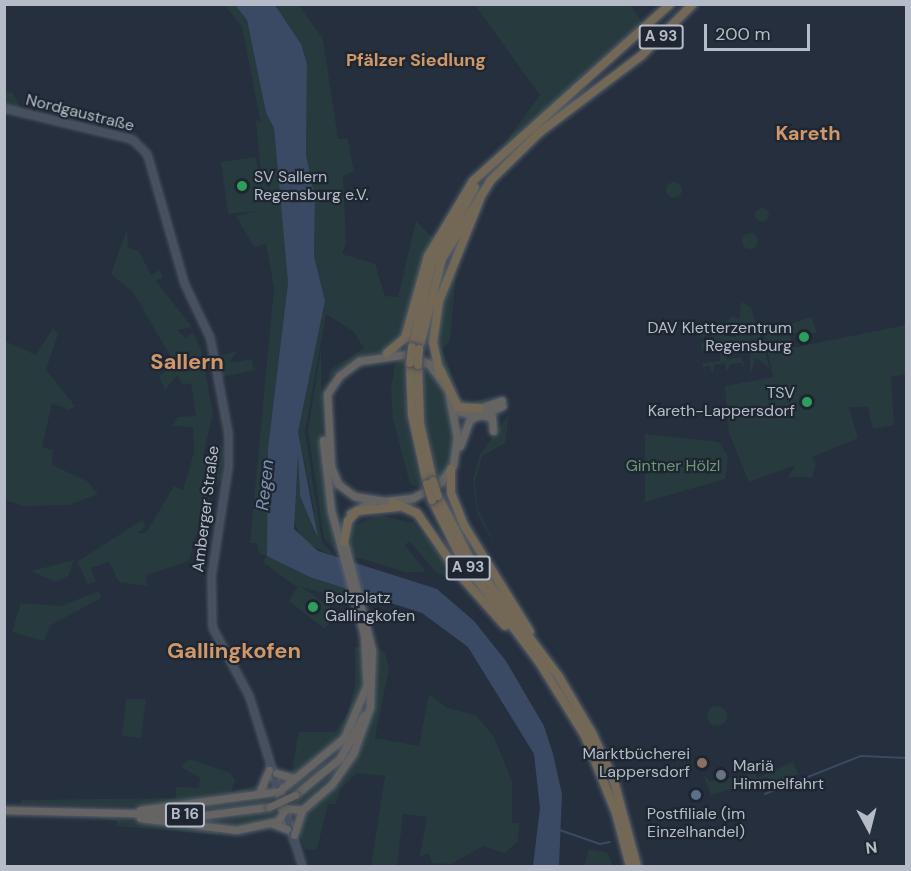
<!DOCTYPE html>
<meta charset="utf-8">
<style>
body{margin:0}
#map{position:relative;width:911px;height:871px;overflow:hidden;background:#252f3d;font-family:"DM Sans",sans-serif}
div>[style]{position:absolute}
.green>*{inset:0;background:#273b3e}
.round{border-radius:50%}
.water>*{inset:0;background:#3a4a64}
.stream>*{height:1.5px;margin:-0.75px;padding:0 0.75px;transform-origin:0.75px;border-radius:0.75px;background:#3a4a64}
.roads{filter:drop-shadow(0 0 2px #575f6b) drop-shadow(0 0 2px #575f6b)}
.secondary>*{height:5px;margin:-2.5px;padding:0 2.5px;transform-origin:2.5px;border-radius:2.5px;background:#475060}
.trunk>*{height:7px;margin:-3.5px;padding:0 3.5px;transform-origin:3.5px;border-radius:3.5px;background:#656462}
.motorway>*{height:8px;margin:-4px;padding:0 4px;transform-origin:4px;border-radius:4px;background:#736856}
.bridges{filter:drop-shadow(0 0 2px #444c58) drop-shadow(0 0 2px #444c58)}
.trunk-bridge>*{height:7px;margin:-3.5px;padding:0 3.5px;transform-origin:3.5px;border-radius:3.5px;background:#656462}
.motorway-bridge>*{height:8px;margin:-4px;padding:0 4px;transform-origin:4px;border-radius:4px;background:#736856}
.dots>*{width:16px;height:16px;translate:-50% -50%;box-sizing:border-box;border:3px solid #1e2632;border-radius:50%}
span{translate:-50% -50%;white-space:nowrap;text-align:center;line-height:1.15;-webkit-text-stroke:4.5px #1e2632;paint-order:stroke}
.shield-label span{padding:2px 4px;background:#1e2632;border:2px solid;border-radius:4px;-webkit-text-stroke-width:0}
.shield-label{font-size:15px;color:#b5bcc8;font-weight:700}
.street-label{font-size:16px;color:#b5bcc8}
.poi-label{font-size:16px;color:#b5bcc8}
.left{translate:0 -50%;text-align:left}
.right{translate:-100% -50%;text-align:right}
.park-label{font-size:16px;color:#6d9878}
.neighbourhood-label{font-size:18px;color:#d09768;font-weight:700}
.water-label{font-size:18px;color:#7e92af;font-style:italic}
.quarter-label{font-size:20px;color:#d09768;font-weight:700}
.district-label{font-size:22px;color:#d09768;font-weight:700}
.frame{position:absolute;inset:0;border:6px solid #b5bcc8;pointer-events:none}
.north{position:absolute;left:839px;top:799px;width:60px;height:60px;-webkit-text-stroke:4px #1e2632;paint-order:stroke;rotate:173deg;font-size:16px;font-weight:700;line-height:24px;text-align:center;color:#b5bcc8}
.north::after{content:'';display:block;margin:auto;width:21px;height:27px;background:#b5bcc8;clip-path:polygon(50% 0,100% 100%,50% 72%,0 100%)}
.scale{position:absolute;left:704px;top:24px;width:106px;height:27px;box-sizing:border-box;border:3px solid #b5bcc8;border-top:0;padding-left:8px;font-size:18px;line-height:21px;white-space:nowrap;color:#b5bcc8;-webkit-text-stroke:4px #1e2632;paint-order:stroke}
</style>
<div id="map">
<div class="green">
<i style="clip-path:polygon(225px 5px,235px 5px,247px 20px,266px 113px,274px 128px,288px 283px,268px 448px,268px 556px,349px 590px,353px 601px,294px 585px,263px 562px,267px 556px,259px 554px,257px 543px,250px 543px,274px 288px,266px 244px,254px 247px,236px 216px,257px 211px,228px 214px,221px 162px,256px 157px,263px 200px,256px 120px,261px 123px,242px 27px)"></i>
<i style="clip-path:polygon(275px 5px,299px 5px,323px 39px,338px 139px,348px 139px,354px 172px,343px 175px,346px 243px,342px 254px,375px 264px,385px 296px,398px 297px,416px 221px,433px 238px,404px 334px,393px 348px,357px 359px,328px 378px,331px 369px,364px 348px,353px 331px,326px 314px,305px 432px,322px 543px,340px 560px,301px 540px,292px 514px,298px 453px,300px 496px,315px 514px,298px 432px,325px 301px,314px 256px,315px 199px,306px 155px,307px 64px,301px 44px)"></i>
<i style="clip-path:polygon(475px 5px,631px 5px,642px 23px,502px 147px,540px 95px)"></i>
<i style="clip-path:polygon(5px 91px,13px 93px,21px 109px,5px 105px)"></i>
<i class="round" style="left:666px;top:182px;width:16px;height:16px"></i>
<i class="round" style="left:755px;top:208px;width:14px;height:14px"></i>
<i style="clip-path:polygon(127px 229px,128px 248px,139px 251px,151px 275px,160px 270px,163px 277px,156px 281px,192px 327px,177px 330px,185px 338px,193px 332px,201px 350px,213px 413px,203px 456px,216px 464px,220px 443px,224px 451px,222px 479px,211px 489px,205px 528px,195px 536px,189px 561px,146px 575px,147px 586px,119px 582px,109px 562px,91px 568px,96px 582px,88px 584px,77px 562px,142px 520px,146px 526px,138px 533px,146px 533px,174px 486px,183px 490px,194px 452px,193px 427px,172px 426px,178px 417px,196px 416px,191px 383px,183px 385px,177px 375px,165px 390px,159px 376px,175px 364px,133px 292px,111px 274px)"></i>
<i class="round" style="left:742px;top:233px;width:16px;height:16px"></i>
<i style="clip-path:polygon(457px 260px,450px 341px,442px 349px,461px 399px,469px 403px,495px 395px,478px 405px,459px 404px,435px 347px,441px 305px)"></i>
<i style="clip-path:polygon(741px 302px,751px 307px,770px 368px,756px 358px,750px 375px,750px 353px,762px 351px,760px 339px,749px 340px,752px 351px,747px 345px,743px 350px,741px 342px,734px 343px,736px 353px,731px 345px,726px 348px,727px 359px,741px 357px,745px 369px,741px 363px,731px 364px,726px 372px,725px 363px,715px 365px,712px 374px,710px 366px,704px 367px,707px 380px,702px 363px,720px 361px,720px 348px,703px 348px,702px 357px,701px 343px,718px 341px,708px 332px,701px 340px,700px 328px,722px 324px,725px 336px,737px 337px,734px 327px,725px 323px,733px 316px,739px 319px)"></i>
<i style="clip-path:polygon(811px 317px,817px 333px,789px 333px,792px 348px,906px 325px,906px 374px,891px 377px,894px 425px,873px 429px,868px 407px,849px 407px,858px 438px,812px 457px,816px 463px,812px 477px,789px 477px,795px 465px,749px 482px,729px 433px,725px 386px,773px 377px,764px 333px)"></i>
<i style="clip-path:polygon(53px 328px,58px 334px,46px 370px,75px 406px,69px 410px,52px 403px,42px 447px,53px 450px,52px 465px,87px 481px,98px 494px,69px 505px,24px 506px,5px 500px,5px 341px,36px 355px)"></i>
<i style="clip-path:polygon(321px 350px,322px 467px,336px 551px,324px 538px,308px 431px)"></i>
<i style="clip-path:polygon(237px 351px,229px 363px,252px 359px,254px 370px,222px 377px,218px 356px)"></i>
<i style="clip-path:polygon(402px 358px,407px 428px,421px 489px,410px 484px,393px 419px,391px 389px,395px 364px)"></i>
<i style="clip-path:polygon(423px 363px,447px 395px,455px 438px,452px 460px,438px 482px,426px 424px)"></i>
<i style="clip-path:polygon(509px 414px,505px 443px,482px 456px,475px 482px,478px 509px,498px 551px,477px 513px,473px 479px,480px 455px)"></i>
<i style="clip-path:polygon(645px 434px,719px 442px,728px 457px,725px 479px,645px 502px)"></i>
<i style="clip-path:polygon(378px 515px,413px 523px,454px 573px,446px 577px,436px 572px,409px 541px,405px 545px,426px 572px,406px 572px,352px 556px,349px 528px)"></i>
<i style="clip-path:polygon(74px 560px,68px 576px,55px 582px,31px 571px)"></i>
<i style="clip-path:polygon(299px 585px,337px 612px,325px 629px,289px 601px)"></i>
<i style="clip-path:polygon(99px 591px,101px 598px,51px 625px,44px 641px,12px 632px,21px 603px,61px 606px)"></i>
<i style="clip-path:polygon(355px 647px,360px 647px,363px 663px,363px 689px,346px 733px,298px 774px,283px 774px,292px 770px,299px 732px,335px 732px,347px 715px,355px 687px)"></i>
<i style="clip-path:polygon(375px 647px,385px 653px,389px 668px,375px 738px,419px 746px,429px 694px,447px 708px,475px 715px,493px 735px,512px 781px,512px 823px,519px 823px,518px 841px,505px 853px,483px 846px,451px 864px,432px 863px,429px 854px,420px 856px,427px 817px,403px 814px,397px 866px,371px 866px,385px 776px,357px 773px,340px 790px,336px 804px,328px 804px,317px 849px,305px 850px,297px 824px,347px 771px,363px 742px,376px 697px)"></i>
<i style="clip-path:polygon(126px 699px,146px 699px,141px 738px,122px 736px)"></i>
<i class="round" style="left:707px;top:706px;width:20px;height:20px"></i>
<i style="clip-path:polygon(189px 759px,230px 773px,235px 780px,231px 792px,263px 784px,242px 794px,154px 807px,21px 804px,21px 800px,176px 798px,176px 787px,199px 788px,200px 778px,181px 767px)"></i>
<i style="clip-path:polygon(327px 760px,318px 774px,289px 793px,287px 787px)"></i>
<i style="clip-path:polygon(793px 762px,798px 774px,772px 785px,768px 777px,711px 795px,704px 776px,710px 781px,755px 774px,757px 778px)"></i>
<i style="clip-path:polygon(339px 769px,310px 799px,293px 809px,290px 802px)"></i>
<i style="clip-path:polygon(270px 791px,273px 801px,248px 808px,155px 811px)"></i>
<i style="clip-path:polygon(275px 809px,278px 820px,233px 829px,155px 818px,226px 819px)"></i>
<i style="clip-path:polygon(93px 816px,218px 832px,218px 835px,117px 826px,117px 821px)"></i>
<i style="clip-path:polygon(589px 849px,608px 853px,613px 866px,584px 866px)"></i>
</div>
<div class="water">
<i style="clip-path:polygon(235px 5px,275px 5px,301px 44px,307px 64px,306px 155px,315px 199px,314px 256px,325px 301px,298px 432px,318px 538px,300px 496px,298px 454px,294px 529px,318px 551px,437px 589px,474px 621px,506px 661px,544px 726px,553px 754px,562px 794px,559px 866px,533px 866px,540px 808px,534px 754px,468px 647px,422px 613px,310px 577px,267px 556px,268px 448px,288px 283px,274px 128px,266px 113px,247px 20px)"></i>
</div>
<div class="stream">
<i style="left:765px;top:794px;width:103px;rotate:-21.6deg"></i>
<i style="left:861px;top:756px;width:45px;rotate:2.5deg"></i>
<i style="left:557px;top:829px;width:46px;rotate:19.2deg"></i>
<i style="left:600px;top:844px;width:10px;rotate:-11deg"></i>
</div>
<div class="roads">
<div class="secondary">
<i style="left:4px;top:108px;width:132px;rotate:13.6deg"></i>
<i style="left:132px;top:139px;width:21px;rotate:45deg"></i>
<i style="left:147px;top:154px;width:134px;rotate:74deg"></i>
<i style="left:184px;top:283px;width:61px;rotate:64.7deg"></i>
<i style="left:210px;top:338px;width:97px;rotate:79.3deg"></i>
<i style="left:228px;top:433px;width:33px;rotate:90deg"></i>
<i style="left:228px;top:466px;width:111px;rotate:98.8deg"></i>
<i style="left:211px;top:576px;width:51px;rotate:88.9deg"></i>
<i style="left:212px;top:627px;width:78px;rotate:61.8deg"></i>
<i style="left:249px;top:696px;width:178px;rotate:72.7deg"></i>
<i style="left:260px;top:731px;width:116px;rotate:73deg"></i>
</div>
<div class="trunk">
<i style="left:407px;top:354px;width:24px;rotate:24deg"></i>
<i style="left:429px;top:364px;width:32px;rotate:54deg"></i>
<i style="left:448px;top:390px;width:48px;rotate:79.2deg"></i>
<i style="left:457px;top:437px;width:28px;rotate:98deg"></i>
<i style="left:453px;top:465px;width:22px;rotate:126deg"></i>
<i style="left:440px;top:483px;width:31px;rotate:151deg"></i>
<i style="left:413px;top:498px;width:29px;rotate:174deg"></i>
<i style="left:384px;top:501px;width:30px;rotate:-171deg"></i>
<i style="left:354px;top:496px;width:20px;rotate:-143deg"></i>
<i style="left:338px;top:484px;width:18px;rotate:-112deg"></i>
<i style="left:331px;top:467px;width:73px;rotate:-93.1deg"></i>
<i style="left:327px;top:394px;width:22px;rotate:-56deg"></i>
<i style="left:339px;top:376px;width:25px;rotate:-37deg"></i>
<i style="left:359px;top:361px;width:49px;rotate:-8.3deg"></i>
<i style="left:454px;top:410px;width:11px;rotate:15deg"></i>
<i style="left:465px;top:413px;width:39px;rotate:-19deg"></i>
<i style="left:479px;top:415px;width:13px;rotate:9deg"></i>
<i style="left:492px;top:417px;width:14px;rotate:86deg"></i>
<i style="left:323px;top:440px;width:70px;rotate:83.5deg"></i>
<i style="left:331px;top:510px;width:129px;rotate:75.2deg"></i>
<i style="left:364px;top:635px;width:56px;rotate:86.9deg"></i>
<i style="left:460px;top:446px;width:29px;rotate:-70deg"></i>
<i style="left:470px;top:419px;width:35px;rotate:-22deg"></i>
<i style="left:350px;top:513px;width:25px;rotate:-27deg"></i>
<i style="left:276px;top:773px;width:17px;rotate:17deg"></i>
<i style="left:260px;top:791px;width:23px;rotate:-67deg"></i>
<i style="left:277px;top:793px;width:87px;rotate:-39.4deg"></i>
<i style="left:344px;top:738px;width:56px;rotate:-66.7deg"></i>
<i style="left:295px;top:795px;width:58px;rotate:-39.4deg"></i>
<i style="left:340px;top:758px;width:49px;rotate:-60.8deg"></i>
<i style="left:281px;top:808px;width:21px;rotate:5deg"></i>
<i style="left:302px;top:810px;width:38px;rotate:-41deg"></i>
<i style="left:331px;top:785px;width:38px;rotate:-55deg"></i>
<i style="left:353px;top:754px;width:50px;rotate:-70.1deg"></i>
<i style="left:370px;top:707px;width:57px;rotate:-88deg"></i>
<i style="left:372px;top:650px;width:117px;rotate:-104.4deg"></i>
<i style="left:4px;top:810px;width:201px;rotate:1.4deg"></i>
<i style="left:205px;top:815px;width:64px;rotate:-7.1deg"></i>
<i style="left:140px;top:810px;width:142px;rotate:-7.7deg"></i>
<i style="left:140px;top:818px;width:97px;rotate:7.1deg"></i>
<i style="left:236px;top:830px;width:43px;rotate:-12.1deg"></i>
<i style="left:278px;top:821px;width:15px;rotate:-58deg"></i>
<i style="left:273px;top:824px;width:15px;rotate:20deg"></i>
<i style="left:294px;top:835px;width:26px;rotate:-72deg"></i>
</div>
<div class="motorway">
<i style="left:412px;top:347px;width:82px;rotate:-76.6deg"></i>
<i style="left:431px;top:267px;width:91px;rotate:-61.2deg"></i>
<i style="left:419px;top:349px;width:93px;rotate:-75.7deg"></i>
<i style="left:442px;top:259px;width:93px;rotate:-58.2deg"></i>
<i style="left:491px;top:180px;width:69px;rotate:-44.4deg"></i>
<i style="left:540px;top:132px;width:126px;rotate:-37deg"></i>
<i style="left:641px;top:56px;width:74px;rotate:-45deg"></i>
<i style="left:387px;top:353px;width:23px;rotate:-40deg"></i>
<i style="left:405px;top:338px;width:85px;rotate:-74.3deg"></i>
<i style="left:428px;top:256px;width:87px;rotate:-59deg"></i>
<i style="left:473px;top:181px;width:265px;rotate:-41.9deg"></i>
<i style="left:410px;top:363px;width:52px;rotate:87.8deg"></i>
<i style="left:412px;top:415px;width:71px;rotate:77.7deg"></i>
<i style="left:418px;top:365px;width:59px;rotate:88.1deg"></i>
<i style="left:420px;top:424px;width:58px;rotate:77.2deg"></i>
<i style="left:440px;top:369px;width:42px;rotate:64.7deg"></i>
<i style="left:458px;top:407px;width:22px;rotate:3deg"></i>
<i style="left:440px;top:375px;width:33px;rotate:-102deg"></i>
<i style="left:433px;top:343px;width:42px;rotate:-81.9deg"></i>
<i style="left:439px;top:301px;width:110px;rotate:-68.1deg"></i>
<i style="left:451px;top:469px;width:24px;rotate:90deg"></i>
<i style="left:451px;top:493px;width:37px;rotate:68deg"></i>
<i style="left:465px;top:527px;width:123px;rotate:58.2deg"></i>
<i style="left:438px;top:496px;width:68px;rotate:63.1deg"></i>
<i style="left:469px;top:557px;width:150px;rotate:53.1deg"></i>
<i style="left:559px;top:677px;width:65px;rotate:59.5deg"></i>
<i style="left:592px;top:733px;width:53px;rotate:65.4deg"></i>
<i style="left:614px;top:781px;width:88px;rotate:74.9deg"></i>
<i style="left:432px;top:500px;width:65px;rotate:63.4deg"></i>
<i style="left:461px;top:558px;width:130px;rotate:53.1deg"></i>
<i style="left:539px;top:662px;width:87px;rotate:58.1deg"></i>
<i style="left:585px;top:736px;width:83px;rotate:68.1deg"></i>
<i style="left:616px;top:813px;width:55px;rotate:75.2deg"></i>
<i style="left:392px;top:502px;width:27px;rotate:24deg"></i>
<i style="left:417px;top:513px;width:74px;rotate:55.5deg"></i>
<i style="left:459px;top:574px;width:69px;rotate:48.5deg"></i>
<i style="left:344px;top:542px;width:21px;rotate:-79deg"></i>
<i style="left:348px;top:521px;width:13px;rotate:-48deg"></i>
<i style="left:357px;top:511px;width:41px;rotate:-5.6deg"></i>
</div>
</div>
<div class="bridges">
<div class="trunk-bridge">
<i style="left:269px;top:807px;width:29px;rotate:-25deg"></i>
</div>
<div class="motorway-bridge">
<i style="left:410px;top:363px;width:16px;rotate:-83deg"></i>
<i style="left:418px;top:365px;width:16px;rotate:-86deg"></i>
<i style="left:433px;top:481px;width:16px;rotate:72deg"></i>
<i style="left:427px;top:484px;width:17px;rotate:73deg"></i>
</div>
</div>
<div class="dots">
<i style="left:242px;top:186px;background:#2e9e5b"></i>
<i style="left:804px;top:337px;background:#2e9e5b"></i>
<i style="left:807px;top:402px;background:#2e9e5b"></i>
<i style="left:313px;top:607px;background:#2e9e5b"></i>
<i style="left:702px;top:763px;background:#8d6e63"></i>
<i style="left:721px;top:775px;background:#6b7280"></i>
<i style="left:696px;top:795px;background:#5c6f8a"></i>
</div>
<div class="shield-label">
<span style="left:661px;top:37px">A 93</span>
<span style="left:468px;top:568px">A 93</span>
<span style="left:185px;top:815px">B 16</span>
</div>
<div class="street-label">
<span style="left:80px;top:113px;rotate:14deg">Nordgaustraße</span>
<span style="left:206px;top:509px;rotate:-83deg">Amberger Straße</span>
</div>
<div class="poi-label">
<span class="left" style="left:254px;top:186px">SV Sallern<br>Regensburg e.V.</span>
<span class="right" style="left:792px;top:337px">DAV Kletterzentrum<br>Regensburg</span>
<span class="right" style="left:795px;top:402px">TSV<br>Kareth-Lappersdorf</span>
<span class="left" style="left:325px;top:607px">Bolzplatz<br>Gallingkofen</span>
<span class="right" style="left:690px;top:763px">Marktbücherei<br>Lappersdorf</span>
<span class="left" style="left:733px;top:775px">Mariä<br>Himmelfahrt</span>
<span style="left:696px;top:823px">Postfiliale (im<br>Einzelhandel)</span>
</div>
<div class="park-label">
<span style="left:673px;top:466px">Gintner Hölzl</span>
</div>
<div class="neighbourhood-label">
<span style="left:416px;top:60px">Pfälzer Siedlung</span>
</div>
<div class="water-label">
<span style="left:265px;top:485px;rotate:-84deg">Regen</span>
</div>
<div class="quarter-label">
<span style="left:808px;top:133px">Kareth</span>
</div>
<div class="district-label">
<span style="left:187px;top:362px">Sallern</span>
<span style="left:234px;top:651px">Gallingkofen</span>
</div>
<div class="frame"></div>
<div class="north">N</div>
<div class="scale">200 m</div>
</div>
